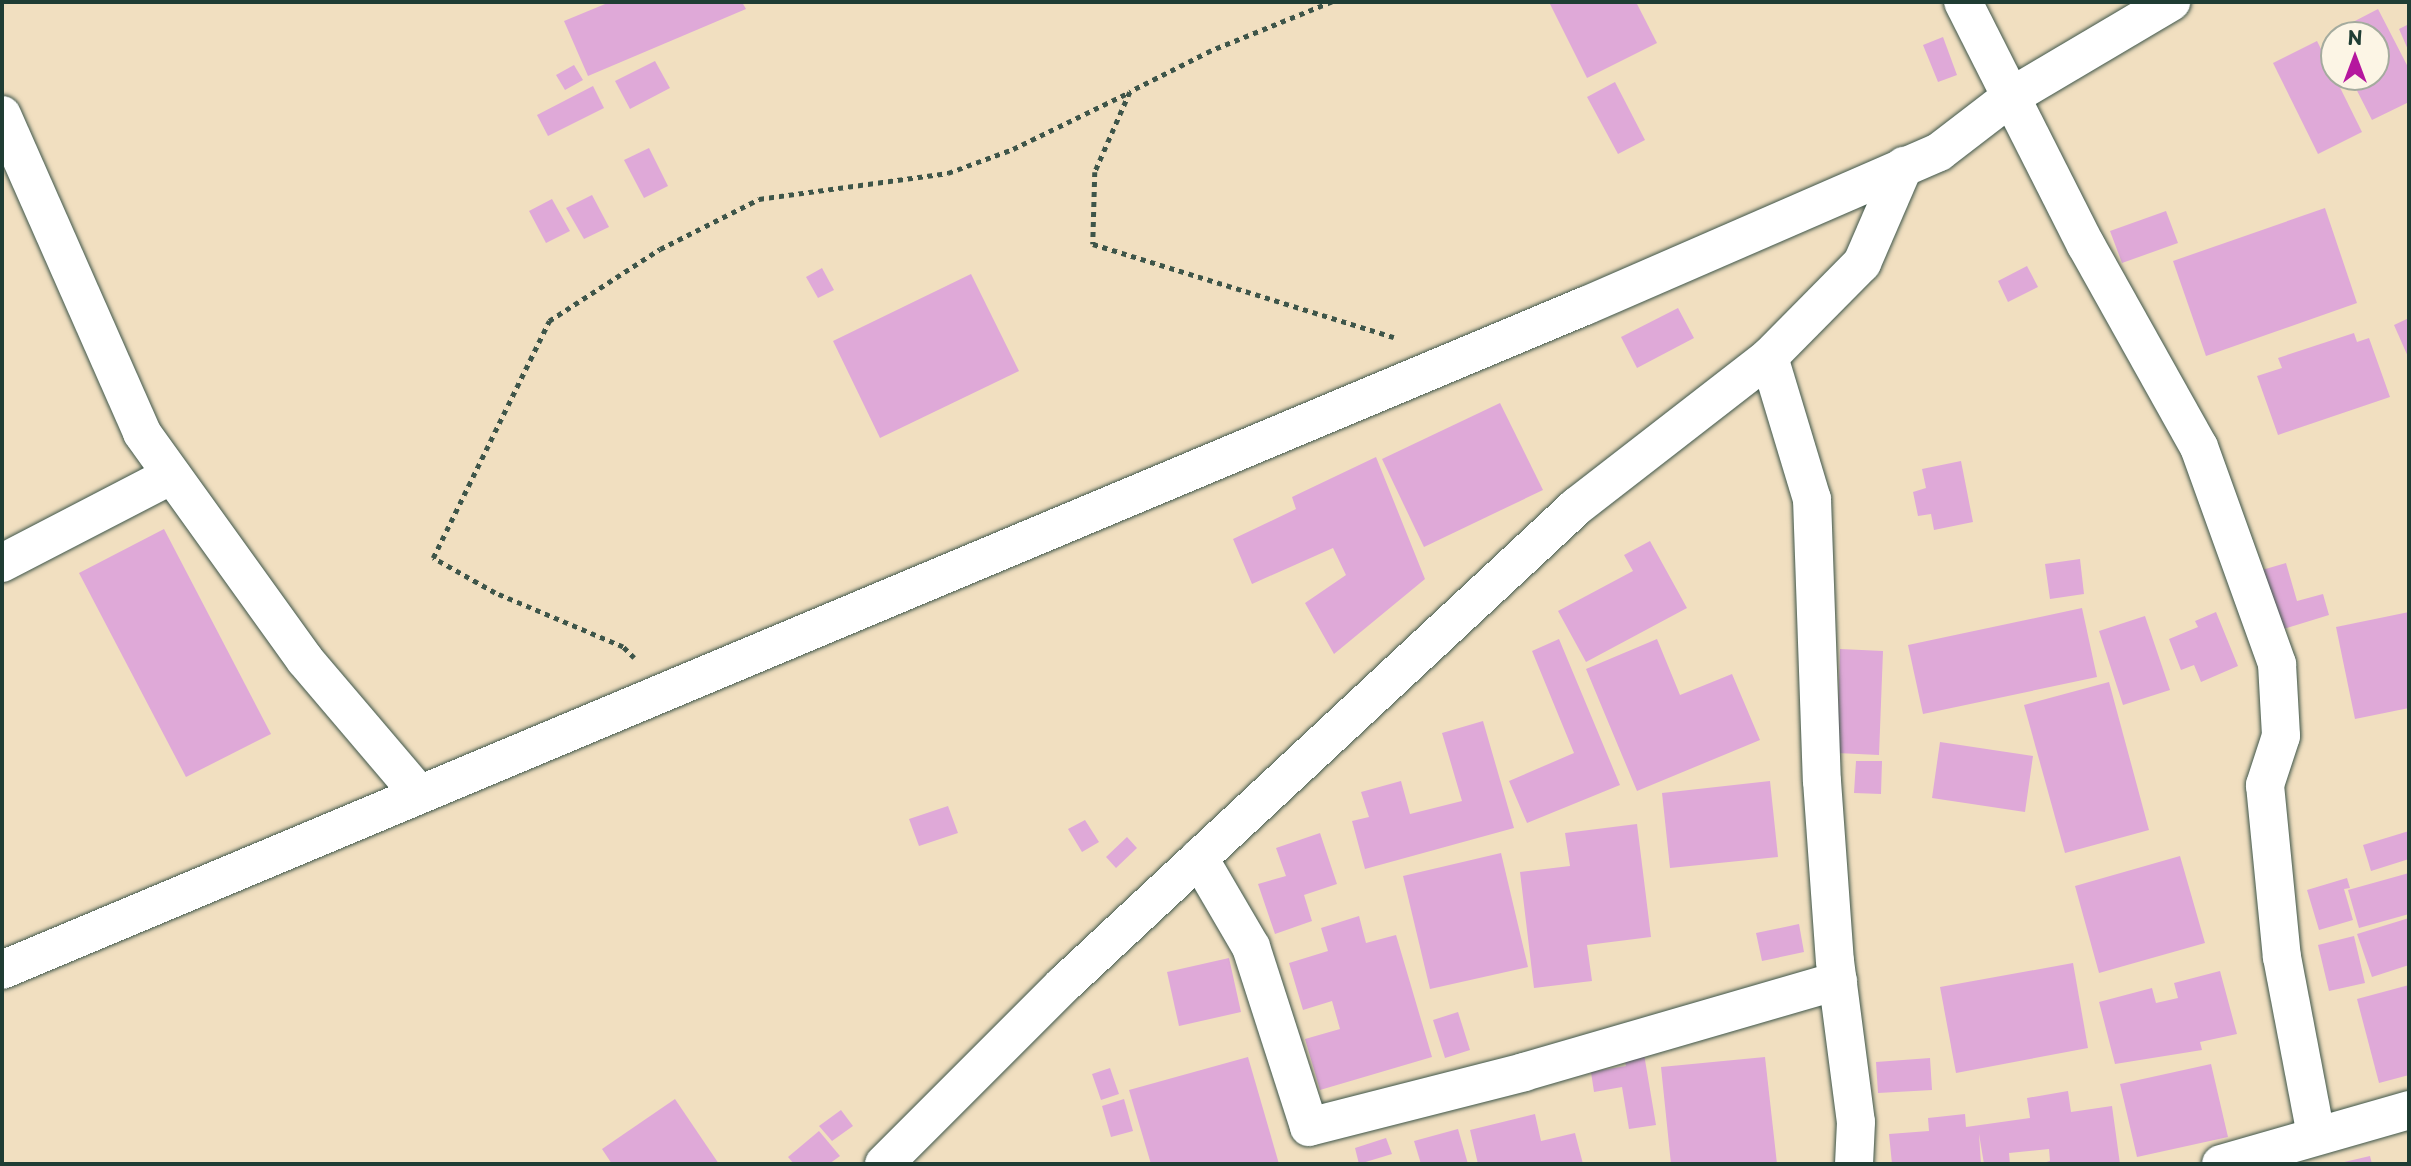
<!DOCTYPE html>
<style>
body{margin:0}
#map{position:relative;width:2411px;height:1166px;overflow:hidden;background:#f1dfc0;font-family:"Playpen Sans",sans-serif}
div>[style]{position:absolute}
.building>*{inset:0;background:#dfa9d8}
.path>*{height:4.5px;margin-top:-2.25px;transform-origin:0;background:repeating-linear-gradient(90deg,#3e5549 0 5px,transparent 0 10px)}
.roads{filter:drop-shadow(0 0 2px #3e5549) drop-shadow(0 0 2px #3e5549)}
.minor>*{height:38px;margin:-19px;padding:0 19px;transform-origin:19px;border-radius:19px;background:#fff}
span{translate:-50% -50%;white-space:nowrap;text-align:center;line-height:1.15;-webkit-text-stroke:5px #fcf5e5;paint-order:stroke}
.frame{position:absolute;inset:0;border:4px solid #1f3d34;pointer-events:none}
.north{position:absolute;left:2320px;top:21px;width:70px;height:70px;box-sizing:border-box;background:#fcf5e5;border:2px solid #a4ab9e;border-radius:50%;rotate:0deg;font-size:19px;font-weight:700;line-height:28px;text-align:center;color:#1f3d34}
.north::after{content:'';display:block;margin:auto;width:24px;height:32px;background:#b5179e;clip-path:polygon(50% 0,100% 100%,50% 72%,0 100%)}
</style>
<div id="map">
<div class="building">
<i style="clip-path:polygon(610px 2px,742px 2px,746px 9px,588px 76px,564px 21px)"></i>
<i style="clip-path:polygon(1549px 2px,1636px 2px,1657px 43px,1587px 78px)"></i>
<i style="clip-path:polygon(2378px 9px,2409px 69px,2409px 102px,2372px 120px,2350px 77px,2376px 77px,2376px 35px,2334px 35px,2334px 47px,2328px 35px)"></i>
<i style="clip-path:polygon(2409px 24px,2409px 52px,2399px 29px)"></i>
<i style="clip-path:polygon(1943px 37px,1957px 75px,1938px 82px,1923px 45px)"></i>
<i style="clip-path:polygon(2317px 41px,2362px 132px,2318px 154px,2273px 63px)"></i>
<i style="clip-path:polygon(655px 61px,670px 88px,630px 109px,615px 81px)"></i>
<i style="clip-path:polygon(574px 65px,583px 80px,565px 90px,556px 75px)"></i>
<i style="clip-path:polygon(1615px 82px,1645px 140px,1618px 154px,1587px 97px)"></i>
<i style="clip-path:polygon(593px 86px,604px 108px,548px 136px,537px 115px)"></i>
<i style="clip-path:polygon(649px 148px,668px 186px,644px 198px,624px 160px)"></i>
<i style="clip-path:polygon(592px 195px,609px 227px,584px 239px,566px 208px)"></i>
<i style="clip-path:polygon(552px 199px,570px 231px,546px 243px,529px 211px)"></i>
<i style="clip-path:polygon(2325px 208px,2357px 303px,2206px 356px,2173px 261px)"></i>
<i style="clip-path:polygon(2166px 211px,2178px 243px,2122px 263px,2110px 231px)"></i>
<i style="clip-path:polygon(2027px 266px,2038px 287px,2008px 302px,1998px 281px)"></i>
<i style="clip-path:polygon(822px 268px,834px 290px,818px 298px,806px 277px)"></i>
<i style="clip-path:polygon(971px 274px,1019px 371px,880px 438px,833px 341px)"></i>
<i style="clip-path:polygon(1678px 308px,1694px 338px,1637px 368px,1621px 337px)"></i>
<i style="clip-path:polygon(2409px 318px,2409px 359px,2394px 325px)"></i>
<i style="clip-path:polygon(2354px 333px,2357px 342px,2369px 338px,2390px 397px,2278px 435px,2257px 376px,2282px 368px,2278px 358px)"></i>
<i style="clip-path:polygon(1500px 403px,1543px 490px,1424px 547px,1382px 459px)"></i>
<i style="clip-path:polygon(1376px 457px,1425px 579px,1334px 654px,1305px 603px,1346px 575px,1333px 548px,1252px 584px,1233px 539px,1296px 509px,1292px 497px)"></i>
<i style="clip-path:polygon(1961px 461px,1973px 522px,1934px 530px,1931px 514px,1918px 516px,1913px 492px,1926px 488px,1922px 469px)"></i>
<i style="clip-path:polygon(164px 529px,271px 734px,186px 777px,79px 573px)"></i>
<i style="clip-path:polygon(1650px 541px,1687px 608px,1586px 662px,1558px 611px,1633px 571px,1624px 555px)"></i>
<i style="clip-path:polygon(2080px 559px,2084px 594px,2050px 599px,2045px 564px)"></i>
<i style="clip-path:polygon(2286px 563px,2297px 601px,2323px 594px,2329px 615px,2280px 630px,2262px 570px)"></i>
<i style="clip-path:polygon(2082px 608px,2097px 677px,1923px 714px,1908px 645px)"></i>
<i style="clip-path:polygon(2216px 612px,2238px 666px,2201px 682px,2194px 665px,2181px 670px,2169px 639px,2198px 627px,2195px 621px)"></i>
<i style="clip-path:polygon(2409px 612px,2409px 708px,2355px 719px,2336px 627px)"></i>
<i style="clip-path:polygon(2145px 616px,2170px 690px,2123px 705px,2099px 631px)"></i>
<i style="clip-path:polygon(1559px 639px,1620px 785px,1527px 823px,1509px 781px,1574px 753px,1532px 651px)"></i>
<i style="clip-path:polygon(1657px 639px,1680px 695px,1732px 674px,1760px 740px,1637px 791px,1586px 669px)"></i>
<i style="clip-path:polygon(1840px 649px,1883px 651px,1879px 755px,1837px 753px)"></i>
<i style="clip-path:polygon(2109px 682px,2149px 830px,2065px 853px,2024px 705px)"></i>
<i style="clip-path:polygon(1483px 721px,1514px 828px,1365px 869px,1352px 821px,1369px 817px,1361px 792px,1401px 781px,1410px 814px,1462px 801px,1442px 733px)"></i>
<i style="clip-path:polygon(1940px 742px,2033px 756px,2025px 812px,1932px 798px)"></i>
<i style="clip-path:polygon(1856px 761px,1882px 761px,1881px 794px,1854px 793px)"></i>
<i style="clip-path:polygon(1770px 781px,1778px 857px,1670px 868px,1662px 793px)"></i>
<i style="clip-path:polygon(948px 806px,958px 833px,919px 846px,909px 819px)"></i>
<i style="clip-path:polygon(1085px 820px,1099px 842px,1082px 852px,1068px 829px)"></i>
<i style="clip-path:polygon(1637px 824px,1651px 937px,1587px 945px,1592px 981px,1534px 988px,1520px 872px,1570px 866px,1565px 833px)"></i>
<i style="clip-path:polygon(2409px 831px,2409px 859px,2371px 871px,2363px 845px)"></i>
<i style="clip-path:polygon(1320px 833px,1337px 884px,1304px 895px,1312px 921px,1275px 934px,1258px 884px,1286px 876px,1276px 848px)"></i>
<i style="clip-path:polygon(1127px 837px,1137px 848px,1116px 868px,1106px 857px)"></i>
<i style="clip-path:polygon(1501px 853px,1528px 967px,1430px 989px,1403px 876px)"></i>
<i style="clip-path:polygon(2180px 856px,2205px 943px,2099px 973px,2075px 886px)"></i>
<i style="clip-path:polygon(2409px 873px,2409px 914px,2359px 928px,2348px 890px)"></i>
<i style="clip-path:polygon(2347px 878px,2350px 888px,2344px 889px,2353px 920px,2319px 930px,2307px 890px)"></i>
<i style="clip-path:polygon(1359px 916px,1366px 943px,1396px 935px,1432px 1057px,1320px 1090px,1305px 1039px,1340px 1029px,1332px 1001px,1303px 1010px,1289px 963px,1328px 951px,1321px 928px)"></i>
<i style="clip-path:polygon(2409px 918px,2409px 965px,2372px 977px,2357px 934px)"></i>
<i style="clip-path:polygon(1799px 924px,1804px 952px,1762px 961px,1756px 933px)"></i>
<i style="clip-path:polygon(2354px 936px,2365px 983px,2329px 991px,2318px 945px)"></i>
<i style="clip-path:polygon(1229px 958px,1241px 1012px,1179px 1026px,1167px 972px)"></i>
<i style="clip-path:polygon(2073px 963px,2088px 1048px,1956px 1073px,1940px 987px)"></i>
<i style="clip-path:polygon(2220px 971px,2237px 1034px,2200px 1042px,2202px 1050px,2115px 1064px,2099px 1002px,2152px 988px,2156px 1003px,2178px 998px,2174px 983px)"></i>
<i style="clip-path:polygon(2409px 985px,2409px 1075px,2379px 1083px,2357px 999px)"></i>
<i style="clip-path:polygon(1458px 1012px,1470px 1050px,1445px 1058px,1433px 1020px)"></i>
<i style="clip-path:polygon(1644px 1054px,1656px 1125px,1629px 1129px,1622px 1087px,1594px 1092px,1591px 1072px,1626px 1066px,1624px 1057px)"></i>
<i style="clip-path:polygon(1248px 1057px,1279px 1164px,1151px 1164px,1129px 1090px)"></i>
<i style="clip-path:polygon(1765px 1057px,1777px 1164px,1671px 1164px,1661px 1067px)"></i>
<i style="clip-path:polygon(1930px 1058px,1932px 1090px,1878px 1093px,1876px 1062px)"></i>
<i style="clip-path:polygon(2211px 1064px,2228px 1137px,2137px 1157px,2120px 1084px)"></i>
<i style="clip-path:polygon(1110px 1068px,1119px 1094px,1101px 1100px,1092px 1074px)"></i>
<i style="clip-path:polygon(2068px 1091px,2071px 1112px,2112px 1106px,2120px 1164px,2039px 1164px,2050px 1161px,2049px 1149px,2009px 1153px,2010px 1164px,1984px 1164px,1979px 1134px,1981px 1164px,1892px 1164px,1889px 1134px,1929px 1131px,1928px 1118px,1965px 1114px,1966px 1127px,2030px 1118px,2027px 1098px)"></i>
<i style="clip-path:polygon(675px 1099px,719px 1164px,612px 1164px,602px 1149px)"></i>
<i style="clip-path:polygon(1124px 1099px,1133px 1131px,1111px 1137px,1102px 1106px)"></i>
<i style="clip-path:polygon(841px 1110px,853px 1126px,832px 1141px,819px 1126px)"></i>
<i style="clip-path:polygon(1535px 1114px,1541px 1141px,1575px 1133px,1583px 1164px,1478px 1164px,1470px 1130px)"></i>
<i style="clip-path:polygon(1458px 1129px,1468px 1164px,1421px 1164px,1414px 1141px)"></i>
<i style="clip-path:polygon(819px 1131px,840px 1156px,829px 1164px,794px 1164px,788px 1157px)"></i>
<i style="clip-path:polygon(1386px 1138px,1392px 1154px,1359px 1164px,1355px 1148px)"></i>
<i style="clip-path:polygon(2370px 1156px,2372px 1164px,2340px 1164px,2340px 1163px)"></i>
</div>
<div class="path">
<i style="left:1332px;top:2px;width:131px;rotate:158deg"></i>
<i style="left:1211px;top:51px;width:91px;rotate:153.2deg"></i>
<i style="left:1130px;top:92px;width:87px;rotate:113.6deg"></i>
<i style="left:1095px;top:172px;width:72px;rotate:91.6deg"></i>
<i style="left:1093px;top:244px;width:315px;rotate:17.2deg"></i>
<i style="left:634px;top:658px;width:16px;rotate:-135deg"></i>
<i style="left:623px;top:647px;width:139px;rotate:-157.1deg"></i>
<i style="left:495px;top:593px;width:71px;rotate:-150.6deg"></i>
<i style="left:433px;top:558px;width:264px;rotate:-63.9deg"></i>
<i style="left:549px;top:321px;width:132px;rotate:-33deg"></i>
<i style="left:660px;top:249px;width:111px;rotate:-26.8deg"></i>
<i style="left:759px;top:199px;width:191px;rotate:-7.8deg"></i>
<i style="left:948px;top:173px;width:69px;rotate:-20.3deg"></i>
<i style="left:1013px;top:149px;width:130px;rotate:-26deg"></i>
</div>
<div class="roads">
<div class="minor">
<i style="left:1963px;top:2px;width:272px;rotate:63.2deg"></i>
<i style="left:2086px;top:245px;width:231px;rotate:60.8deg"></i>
<i style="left:2199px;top:447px;width:231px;rotate:70.2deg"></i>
<i style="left:2277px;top:664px;width:72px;rotate:86.8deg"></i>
<i style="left:2281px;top:736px;width:52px;rotate:108.1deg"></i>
<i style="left:2265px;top:785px;width:173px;rotate:84.4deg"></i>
<i style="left:2282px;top:957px;width:182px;rotate:79.2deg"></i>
<i style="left:2px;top:115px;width:347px;rotate:66.2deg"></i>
<i style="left:142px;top:433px;width:279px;rotate:54.3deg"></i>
<i style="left:305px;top:660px;width:176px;rotate:49.6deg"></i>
<i style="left:1769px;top:357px;width:148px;rotate:73.2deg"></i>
<i style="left:1812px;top:499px;width:282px;rotate:88deg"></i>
<i style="left:1822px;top:781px;width:180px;rotate:85.9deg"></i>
<i style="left:1835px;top:961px;width:162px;rotate:82.6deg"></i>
<i style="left:1856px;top:1122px;width:42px;rotate:92.7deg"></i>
<i style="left:2px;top:563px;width:191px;rotate:-27.4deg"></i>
<i style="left:1199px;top:858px;width:103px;rotate:59.7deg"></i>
<i style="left:1251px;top:947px;width:189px;rotate:72.1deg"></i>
<i style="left:1309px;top:1127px;width:222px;rotate:-14.3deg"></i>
<i style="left:1524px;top:1072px;width:327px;rotate:-16.2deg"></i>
<i style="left:2px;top:970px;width:1717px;rotate:-22.76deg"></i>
<i style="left:1585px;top:306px;width:386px;rotate:-23.5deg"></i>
<i style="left:1939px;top:152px;width:92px;rotate:-37.5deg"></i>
<i style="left:2012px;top:96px;width:185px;rotate:-30.6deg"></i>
<i style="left:884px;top:1164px;width:253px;rotate:-45deg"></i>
<i style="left:1063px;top:985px;width:703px;rotate:-42.98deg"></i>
<i style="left:1577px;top:506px;width:243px;rotate:-37.8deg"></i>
<i style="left:1769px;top:357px;width:132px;rotate:-45.3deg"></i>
<i style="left:1862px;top:263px;width:106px;rotate:-66.6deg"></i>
<i style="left:2221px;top:1164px;width:196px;rotate:-16deg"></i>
</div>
</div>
<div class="frame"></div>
<div class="north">N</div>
</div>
